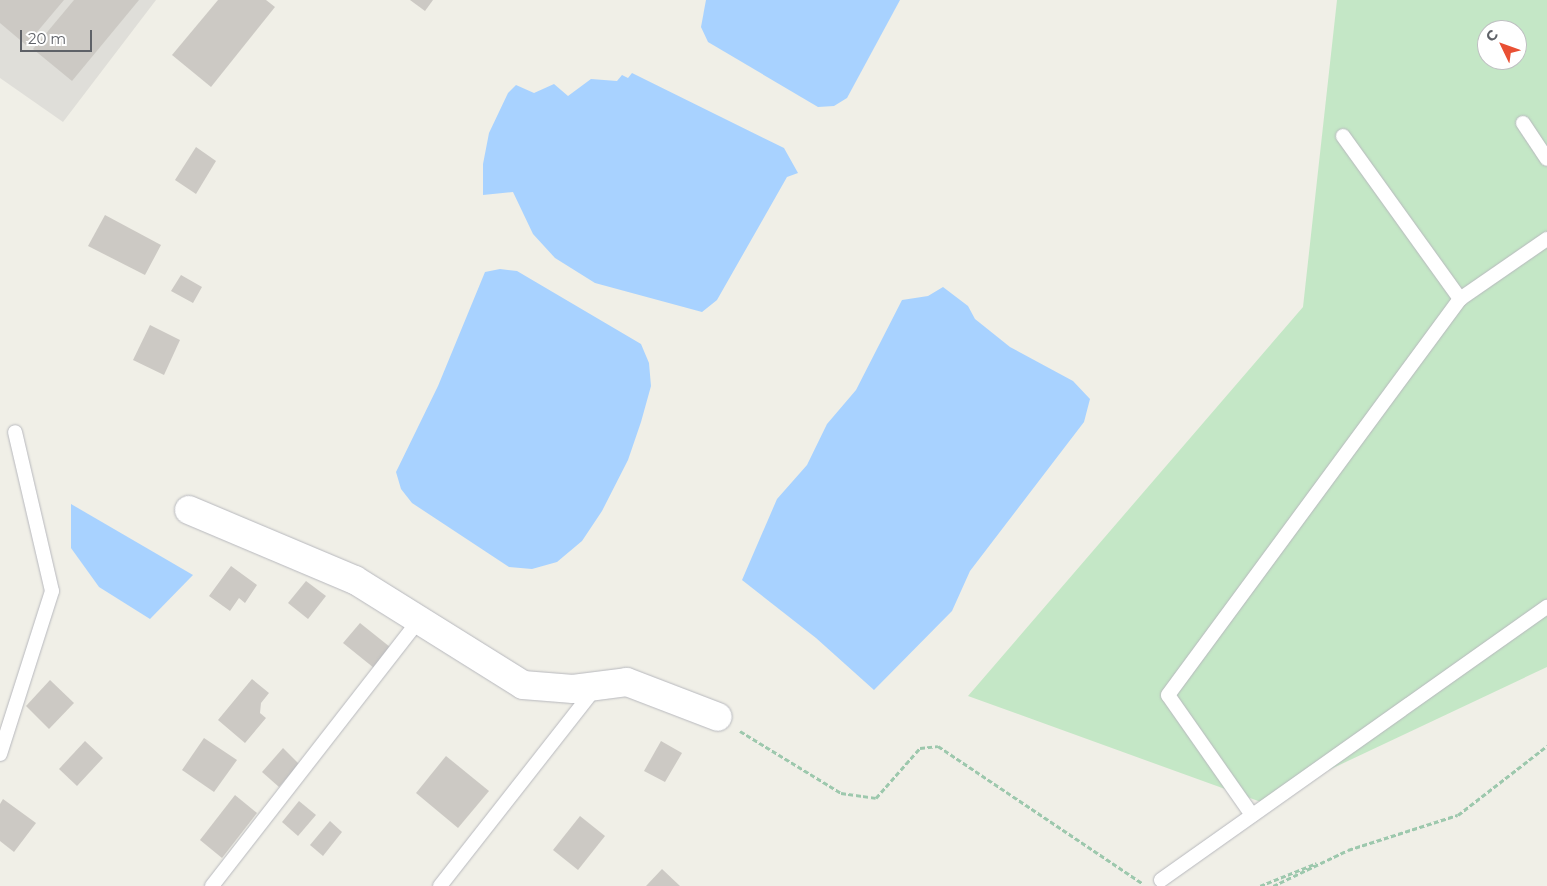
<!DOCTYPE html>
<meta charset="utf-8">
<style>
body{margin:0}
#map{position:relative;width:1547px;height:886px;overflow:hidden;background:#f0efe7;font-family:Montserrat,sans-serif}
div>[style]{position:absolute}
.industrial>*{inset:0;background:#dfded9}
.green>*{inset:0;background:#c4e7c6}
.water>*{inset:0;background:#a8d2ff}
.building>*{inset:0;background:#ccc9c4}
.path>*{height:3px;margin-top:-1.5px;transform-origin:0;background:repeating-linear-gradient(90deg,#9dc8ad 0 5px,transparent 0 7.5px)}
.roads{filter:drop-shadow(0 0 1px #b7b8bd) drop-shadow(0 0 1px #b7b8bd)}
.lane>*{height:14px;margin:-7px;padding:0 7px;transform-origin:7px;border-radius:7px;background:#fff}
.street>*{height:28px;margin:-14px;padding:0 14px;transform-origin:14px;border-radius:14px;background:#fff}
span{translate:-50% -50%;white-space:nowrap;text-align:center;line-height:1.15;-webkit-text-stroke:4px #fff;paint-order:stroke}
.north{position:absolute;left:1477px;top:20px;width:50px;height:50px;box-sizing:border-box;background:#fff;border:1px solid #bfc0c2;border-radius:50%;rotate:312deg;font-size:14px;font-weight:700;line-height:20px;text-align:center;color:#5e6167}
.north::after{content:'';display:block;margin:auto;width:18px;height:22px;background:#e95034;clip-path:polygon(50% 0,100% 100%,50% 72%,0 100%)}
.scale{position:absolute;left:20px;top:30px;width:72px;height:22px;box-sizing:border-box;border:2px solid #5e6167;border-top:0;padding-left:6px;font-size:15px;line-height:18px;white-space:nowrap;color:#5e6167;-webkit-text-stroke:4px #fff;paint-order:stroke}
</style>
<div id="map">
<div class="industrial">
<i style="clip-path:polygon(0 0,156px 0,63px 122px,0 78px)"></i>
</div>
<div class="green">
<i style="clip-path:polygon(evenodd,1337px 0,1547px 0,1547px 667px,1261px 802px,968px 696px,1303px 307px,1337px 0,1487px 30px,1517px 30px,1517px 60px,1487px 60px,1487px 30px)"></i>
</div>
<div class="water">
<i style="clip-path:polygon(706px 0,900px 0,847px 98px,834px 106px,818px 107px,708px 42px,701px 27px)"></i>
<i style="clip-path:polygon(632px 73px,784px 148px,798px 173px,787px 177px,717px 300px,702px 312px,595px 283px,555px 258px,533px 234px,513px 192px,483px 195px,483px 164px,489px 133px,508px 93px,516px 85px,534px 93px,554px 84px,568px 96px,591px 79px,617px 81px,622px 75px,628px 78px)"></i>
<i style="clip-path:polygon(500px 269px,517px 271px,641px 344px,649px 363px,651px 386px,641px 422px,628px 460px,602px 511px,582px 541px,557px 562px,532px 569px,509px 567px,412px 503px,401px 489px,396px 472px,438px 386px,485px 272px)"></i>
<i style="clip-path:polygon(943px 287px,968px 306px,975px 319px,1010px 347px,1073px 381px,1090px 399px,1084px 422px,970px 571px,952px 611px,874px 690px,816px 638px,742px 580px,777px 499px,807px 465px,827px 424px,856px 390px,902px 300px,928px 296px)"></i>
<i style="clip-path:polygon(71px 504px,193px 575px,150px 619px,99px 587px,71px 548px)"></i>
</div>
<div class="building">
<i style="clip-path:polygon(0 0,64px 0,26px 45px,0 23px)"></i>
<i style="clip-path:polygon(74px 0,139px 0,72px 81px,33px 49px)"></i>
<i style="clip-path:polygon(218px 0,266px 0,275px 7px,211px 87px,172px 55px)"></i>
<i style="clip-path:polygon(410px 0,433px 0,425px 11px)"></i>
<i style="clip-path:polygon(196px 147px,216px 161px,196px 194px,175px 180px)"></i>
<i style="clip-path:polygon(105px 215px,161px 245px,145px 275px,88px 246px)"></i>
<i style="clip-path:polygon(181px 275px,202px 287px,193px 303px,171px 291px)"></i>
<i style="clip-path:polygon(150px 325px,180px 340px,164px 375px,133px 360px)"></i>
<i style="clip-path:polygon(231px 566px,257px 585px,245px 603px,239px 598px,230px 611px,209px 596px)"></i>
<i style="clip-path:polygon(306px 581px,326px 596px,308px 619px,288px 603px)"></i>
<i style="clip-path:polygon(360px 623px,390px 647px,374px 668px,343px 643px)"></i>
<i style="clip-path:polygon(252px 679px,269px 693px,261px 703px,260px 713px,266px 718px,245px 743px,218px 720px)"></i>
<i style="clip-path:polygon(50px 680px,74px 703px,49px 729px,26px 706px)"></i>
<i style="clip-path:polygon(204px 738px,237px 760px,214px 792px,182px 770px)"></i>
<i style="clip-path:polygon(85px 741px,103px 758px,77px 786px,59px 769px)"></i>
<i style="clip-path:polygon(661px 741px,682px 753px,665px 782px,644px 771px)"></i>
<i style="clip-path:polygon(283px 748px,299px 764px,279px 787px,262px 772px)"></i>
<i style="clip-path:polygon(446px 756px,489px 791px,458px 828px,416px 793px)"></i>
<i style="clip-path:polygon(235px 795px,257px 813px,222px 858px,200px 840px)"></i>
<i style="clip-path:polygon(3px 799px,36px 823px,14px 852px,0 841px,0 804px)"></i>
<i style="clip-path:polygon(299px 801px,316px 815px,298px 836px,282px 822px)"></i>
<i style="clip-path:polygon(580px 816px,605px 836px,578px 870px,553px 850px)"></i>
<i style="clip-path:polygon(330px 821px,342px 832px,323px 856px,310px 845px)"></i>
<i style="clip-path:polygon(662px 869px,680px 886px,646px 886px)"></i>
</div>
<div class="path">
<i style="left:740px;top:731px;width:119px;rotate:31.5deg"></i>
<i style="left:841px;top:793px;width:35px;rotate:8deg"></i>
<i style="left:876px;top:798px;width:67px;rotate:-48.7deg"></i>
<i style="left:920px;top:748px;width:18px;rotate:-6deg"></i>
<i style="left:938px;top:746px;width:247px;rotate:33.9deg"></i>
<i style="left:1260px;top:886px;width:61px;rotate:-22deg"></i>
<i style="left:1273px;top:886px;width:83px;rotate:-25.6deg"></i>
<i style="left:1348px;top:850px;width:115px;rotate:-17.7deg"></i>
<i style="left:1458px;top:815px;width:113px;rotate:-37.8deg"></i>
</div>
<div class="roads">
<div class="lane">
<i style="left:1523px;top:123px;width:43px;rotate:56.3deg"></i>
<i style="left:1343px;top:136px;width:201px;rotate:54.3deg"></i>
<i style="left:0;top:754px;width:171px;rotate:-72.3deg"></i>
<i style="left:52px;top:591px;width:163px;rotate:-103.1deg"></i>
<i style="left:1252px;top:815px;width:146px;rotate:-125deg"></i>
<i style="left:1168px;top:695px;width:492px;rotate:-53.6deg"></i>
<i style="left:1460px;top:299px;width:106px;rotate:-34.6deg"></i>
<i style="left:1161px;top:880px;width:473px;rotate:-35.3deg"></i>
<i style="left:212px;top:886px;width:337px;rotate:-52.1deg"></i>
<i style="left:440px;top:886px;width:251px;rotate:-51.9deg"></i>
</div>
<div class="street">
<i style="left:189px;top:510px;width:180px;rotate:22.9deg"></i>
<i style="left:355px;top:580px;width:198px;rotate:32deg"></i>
<i style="left:523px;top:685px;width:50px;rotate:4.6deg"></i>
<i style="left:573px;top:689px;width:54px;rotate:-7.4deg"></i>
<i style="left:627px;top:682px;width:97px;rotate:21deg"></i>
</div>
</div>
<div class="north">С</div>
<div class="scale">20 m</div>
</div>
